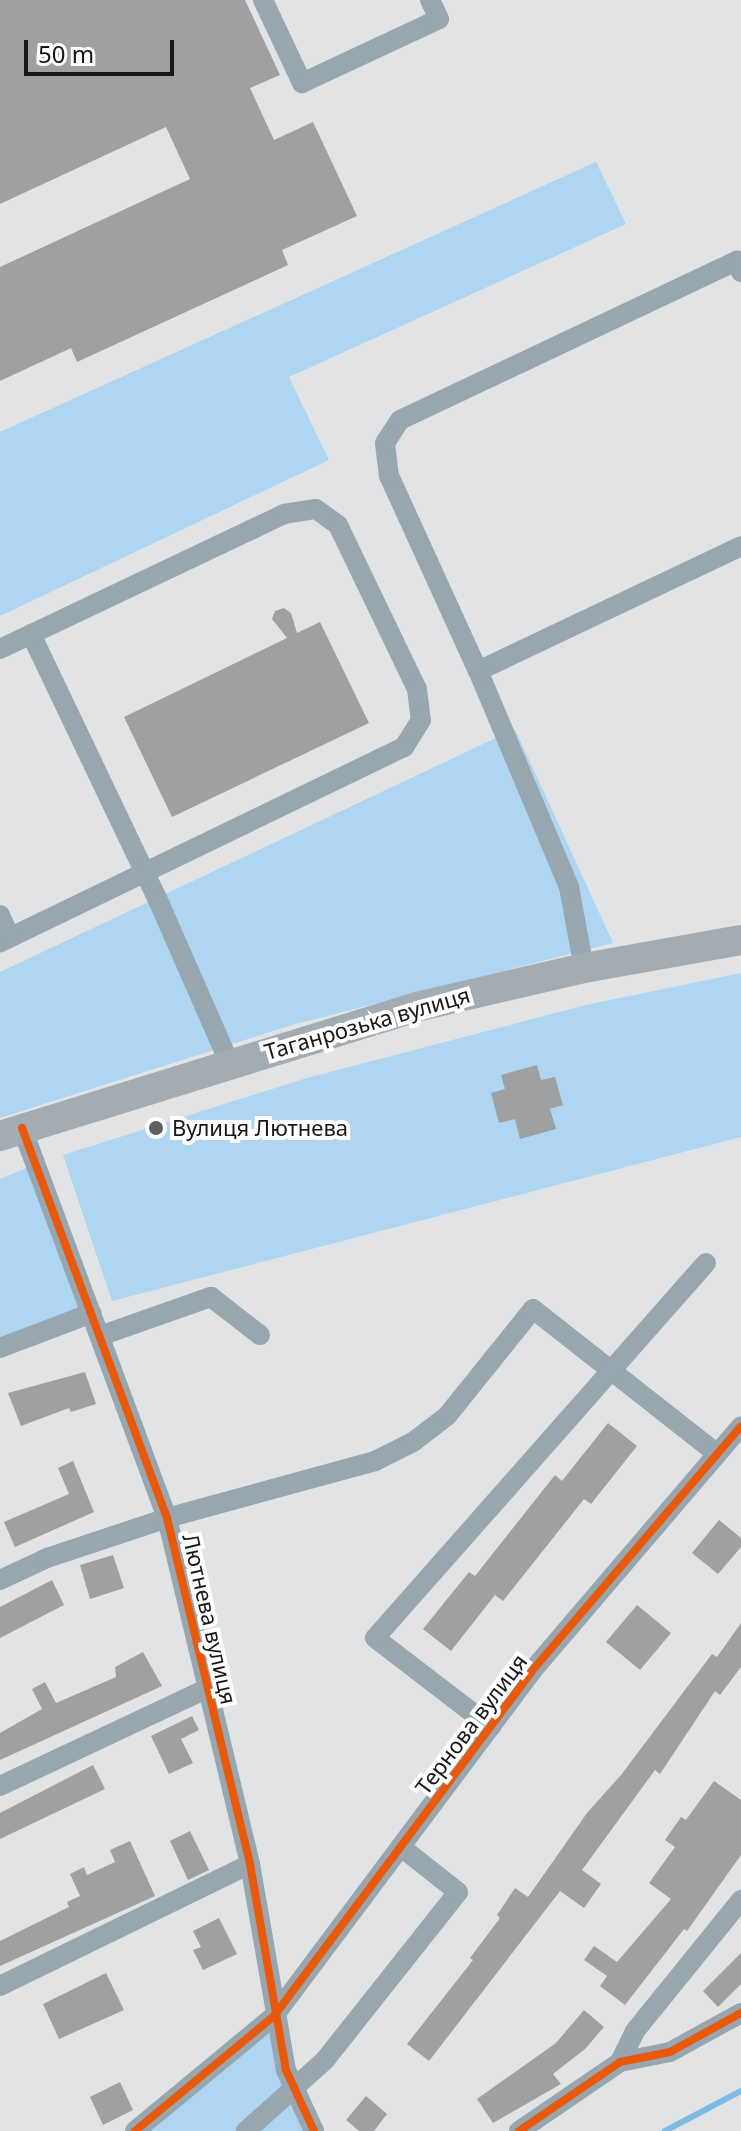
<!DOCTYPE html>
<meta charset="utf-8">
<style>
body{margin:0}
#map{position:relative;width:741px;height:2131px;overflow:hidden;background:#e1e3e5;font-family:"Noto Sans",sans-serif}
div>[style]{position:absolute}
.green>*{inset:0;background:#aed5f1}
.stream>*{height:6px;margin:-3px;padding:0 3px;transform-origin:3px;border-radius:3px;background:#7ebbe3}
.building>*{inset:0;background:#9ea0a1}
.minor>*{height:20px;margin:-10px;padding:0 10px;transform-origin:10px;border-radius:10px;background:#97a6af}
.highway>*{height:30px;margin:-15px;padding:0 15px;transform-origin:15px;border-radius:15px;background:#a2acb2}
.cycleway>*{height:8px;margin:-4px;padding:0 4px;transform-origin:4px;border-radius:4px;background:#e8590c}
.dots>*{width:22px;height:22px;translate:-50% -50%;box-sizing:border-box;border:4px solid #fff;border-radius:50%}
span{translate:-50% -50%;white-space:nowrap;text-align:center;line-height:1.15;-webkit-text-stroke:8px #fff;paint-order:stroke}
.street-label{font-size:22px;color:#171819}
.poi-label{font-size:22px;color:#171819}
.left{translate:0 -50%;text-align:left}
.scale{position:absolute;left:24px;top:40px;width:150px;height:36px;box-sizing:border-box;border:4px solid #171819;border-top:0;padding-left:10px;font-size:24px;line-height:28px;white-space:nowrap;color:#171819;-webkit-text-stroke:6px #fff;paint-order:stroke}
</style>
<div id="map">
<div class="green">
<i style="clip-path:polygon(596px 162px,626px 224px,289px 377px,329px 460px,0 616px,0 432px)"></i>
<i style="clip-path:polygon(515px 729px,613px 943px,292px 1025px,0 1118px,0 972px)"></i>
<i style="clip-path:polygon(741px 973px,741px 1137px,112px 1301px,63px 1155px,307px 1078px,586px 1005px)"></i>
<i style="clip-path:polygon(36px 1164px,86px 1311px,0 1344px,0 1179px)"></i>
<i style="clip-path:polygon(279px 2022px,305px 2131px,151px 2131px)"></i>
</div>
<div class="stream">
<i style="left:665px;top:2131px;width:86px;rotate:-27.8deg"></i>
</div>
<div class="building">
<i style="clip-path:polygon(0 0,245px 0,280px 75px,250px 88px,274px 140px,313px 122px,357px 216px,282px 250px,288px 265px,77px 362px,71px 348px,0 381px,0 267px,190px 179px,166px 127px,0 204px)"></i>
<i style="clip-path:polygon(284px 608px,291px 613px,297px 633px,320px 622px,369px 723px,172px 817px,124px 717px,287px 638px,272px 619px,275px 611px)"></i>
<i style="clip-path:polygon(537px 1065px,541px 1080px,555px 1077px,563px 1105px,550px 1109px,556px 1129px,520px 1139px,515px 1119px,499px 1123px,491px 1093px,505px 1089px,501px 1075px)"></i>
<i style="clip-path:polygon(85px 1372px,96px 1404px,71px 1412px,69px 1408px,21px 1426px,8px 1393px)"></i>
<i style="clip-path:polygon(608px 1423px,637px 1446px,591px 1504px,584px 1499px,503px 1601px,495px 1595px,451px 1651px,423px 1629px,469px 1572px,475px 1576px,555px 1475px,562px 1481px)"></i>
<i style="clip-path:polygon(73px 1461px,94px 1512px,15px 1547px,4px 1522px,69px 1494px,58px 1468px)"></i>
<i style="clip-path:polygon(719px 1520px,741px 1538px,741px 1547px,718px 1574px,692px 1553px)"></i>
<i style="clip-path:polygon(113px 1555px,124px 1588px,90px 1599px,80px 1565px)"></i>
<i style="clip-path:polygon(52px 1580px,64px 1605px,0 1638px,0 1607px)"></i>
<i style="clip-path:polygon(637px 1605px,671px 1633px,640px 1670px,606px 1642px)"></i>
<i style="clip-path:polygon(741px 1623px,741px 1667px,720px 1695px,715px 1691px,660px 1774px,655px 1770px,582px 1870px,601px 1884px,584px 1908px,560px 1891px,429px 2061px,407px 2044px,473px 1960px,470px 1958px,500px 1918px,497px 1915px,515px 1888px,528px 1897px,587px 1813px,621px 1775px,712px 1654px,717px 1657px)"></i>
<i style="clip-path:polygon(143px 1652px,162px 1686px,0 1760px,0 1733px,42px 1709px,32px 1689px,45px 1682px,56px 1703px,116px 1677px,115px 1667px)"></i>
<i style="clip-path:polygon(192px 1716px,199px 1730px,181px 1739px,193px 1763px,169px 1774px,151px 1736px)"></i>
<i style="clip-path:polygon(93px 1765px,105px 1789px,0 1839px,0 1813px)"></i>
<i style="clip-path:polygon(714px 1781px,741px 1800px,741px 1855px,687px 1931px,684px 1929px,625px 2005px,600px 1986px,607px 1976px,584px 1960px,594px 1946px,617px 1962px,671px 1899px,649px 1883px,675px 1847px,665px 1840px,681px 1817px,686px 1820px)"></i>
<i style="clip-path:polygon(190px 1831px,209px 1870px,188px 1880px,170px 1841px)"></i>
<i style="clip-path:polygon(130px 1841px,155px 1896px,0 1966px,0 1941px,69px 1907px,67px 1902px,80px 1896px,70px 1874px,84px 1867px,87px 1875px,115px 1862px,110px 1850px)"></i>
<i style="clip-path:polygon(219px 1918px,237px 1954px,203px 1970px,193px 1950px,201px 1947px,193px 1931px)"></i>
<i style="clip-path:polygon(741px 1953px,741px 1984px,718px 2007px,703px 1991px)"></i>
<i style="clip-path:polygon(106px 1973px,124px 2010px,59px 2039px,43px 2004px)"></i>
<i style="clip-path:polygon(584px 2010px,604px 2027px,585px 2049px,553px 2074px,561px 2084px,493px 2123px,477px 2099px,556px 2043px)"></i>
<i style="clip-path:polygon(120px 2082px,133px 2110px,103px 2125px,90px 2097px)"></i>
<i style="clip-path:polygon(366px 2096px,387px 2114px,374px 2131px,359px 2131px,346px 2120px)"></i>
</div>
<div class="minor">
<i style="left:263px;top:0;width:92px;rotate:64.8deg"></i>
<i style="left:302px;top:83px;width:151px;rotate:-25deg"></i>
<i style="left:439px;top:19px;width:21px;rotate:-115deg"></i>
<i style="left:31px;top:634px;width:293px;rotate:64.5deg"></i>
<i style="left:157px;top:898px;width:179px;rotate:66.3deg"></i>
<i style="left:0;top:649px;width:314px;rotate:-25.4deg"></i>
<i style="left:284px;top:514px;width:32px;rotate:-9deg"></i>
<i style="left:316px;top:509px;width:27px;rotate:36deg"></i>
<i style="left:338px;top:525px;width:182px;rotate:64.3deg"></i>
<i style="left:417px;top:689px;width:31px;rotate:83deg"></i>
<i style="left:421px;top:720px;width:32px;rotate:122deg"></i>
<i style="left:404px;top:747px;width:449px;rotate:154.2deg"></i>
<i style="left:478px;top:671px;width:291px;rotate:-25.4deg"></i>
<i style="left:0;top:915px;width:24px;rotate:66deg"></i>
<i style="left:584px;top:968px;width:82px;rotate:-100.5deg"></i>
<i style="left:569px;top:887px;width:234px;rotate:-112.8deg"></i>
<i style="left:478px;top:671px;width:214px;rotate:-114.5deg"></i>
<i style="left:389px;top:476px;width:33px;rotate:-97deg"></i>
<i style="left:385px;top:443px;width:27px;rotate:-57deg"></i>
<i style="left:400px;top:420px;width:373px;rotate:-25.3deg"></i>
<i style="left:737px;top:261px;width:12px;rotate:70deg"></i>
<i style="left:22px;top:1128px;width:416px;rotate:69.6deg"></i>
<i style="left:167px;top:1518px;width:356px;rotate:76.5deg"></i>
<i style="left:250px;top:1864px;width:209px;rotate:80.1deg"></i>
<i style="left:286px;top:2070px;width:67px;rotate:65.3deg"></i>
<i style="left:100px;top:1336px;width:118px;rotate:-19.4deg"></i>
<i style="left:211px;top:1297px;width:62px;rotate:37.8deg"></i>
<i style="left:0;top:1348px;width:98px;rotate:-20.8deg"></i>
<i style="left:0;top:1580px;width:52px;rotate:-25.1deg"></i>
<i style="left:47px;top:1558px;width:126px;rotate:-18.4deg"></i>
<i style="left:167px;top:1518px;width:216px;rotate:-15.3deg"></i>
<i style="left:375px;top:1461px;width:42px;rotate:-26.6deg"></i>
<i style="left:413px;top:1442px;width:43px;rotate:-37.4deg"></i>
<i style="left:447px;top:1416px;width:137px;rotate:-51.2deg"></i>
<i style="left:533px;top:1309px;width:234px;rotate:38.2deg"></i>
<i style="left:491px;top:1727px;width:146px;rotate:-142.5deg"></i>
<i style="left:375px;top:1638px;width:500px;rotate:-48.57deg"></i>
<i style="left:0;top:1786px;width:230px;rotate:-25.2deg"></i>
<i style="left:0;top:1986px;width:278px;rotate:-26deg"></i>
<i style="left:620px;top:2062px;width:34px;rotate:-64deg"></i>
<i style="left:635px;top:2031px;width:169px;rotate:-51deg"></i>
<i style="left:135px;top:2131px;width:180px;rotate:-39.6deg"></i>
<i style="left:274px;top:2016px;width:429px;rotate:-53.2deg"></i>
<i style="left:531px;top:1672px;width:323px;rotate:-49.5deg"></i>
<i style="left:246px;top:2131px;width:106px;rotate:-41.9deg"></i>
<i style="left:325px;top:2060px;width:214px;rotate:-51.6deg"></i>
<i style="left:458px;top:1892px;width:73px;rotate:-141.7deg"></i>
<i style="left:519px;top:2131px;width:122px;rotate:-34.3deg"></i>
<i style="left:620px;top:2062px;width:51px;rotate:-11.3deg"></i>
<i style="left:670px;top:2052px;width:81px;rotate:-28.8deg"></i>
</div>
<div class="highway">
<i style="left:0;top:1136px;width:436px;rotate:-17.2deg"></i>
<i style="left:416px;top:1007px;width:172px;rotate:-13.1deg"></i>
<i style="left:584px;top:968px;width:159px;rotate:-10.1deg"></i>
</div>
<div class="cycleway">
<i style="left:22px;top:1128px;width:416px;rotate:69.6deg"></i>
<i style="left:167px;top:1518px;width:356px;rotate:76.5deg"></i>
<i style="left:250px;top:1864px;width:209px;rotate:80.1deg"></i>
<i style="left:286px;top:2070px;width:67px;rotate:65.3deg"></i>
<i style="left:135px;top:2131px;width:180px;rotate:-39.6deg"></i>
<i style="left:274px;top:2016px;width:429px;rotate:-53.2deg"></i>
<i style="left:531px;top:1672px;width:323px;rotate:-49.5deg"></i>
<i style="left:519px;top:2131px;width:122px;rotate:-34.3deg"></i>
<i style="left:620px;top:2062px;width:51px;rotate:-11.3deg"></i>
<i style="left:670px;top:2052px;width:81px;rotate:-28.8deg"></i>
</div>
<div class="dots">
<i style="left:156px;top:1128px;background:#5e5f60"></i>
</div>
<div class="street-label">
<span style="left:367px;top:1023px;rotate:-16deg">Таганрозька вулиця</span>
<span style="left:210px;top:1619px;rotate:77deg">Лютнева вулиця</span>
<span style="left:471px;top:1724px;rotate:-53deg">Тернова вулиця</span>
</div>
<div class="poi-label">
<span class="left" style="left:172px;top:1128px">Вулиця Лютнева</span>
</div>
<div class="scale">50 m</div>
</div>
